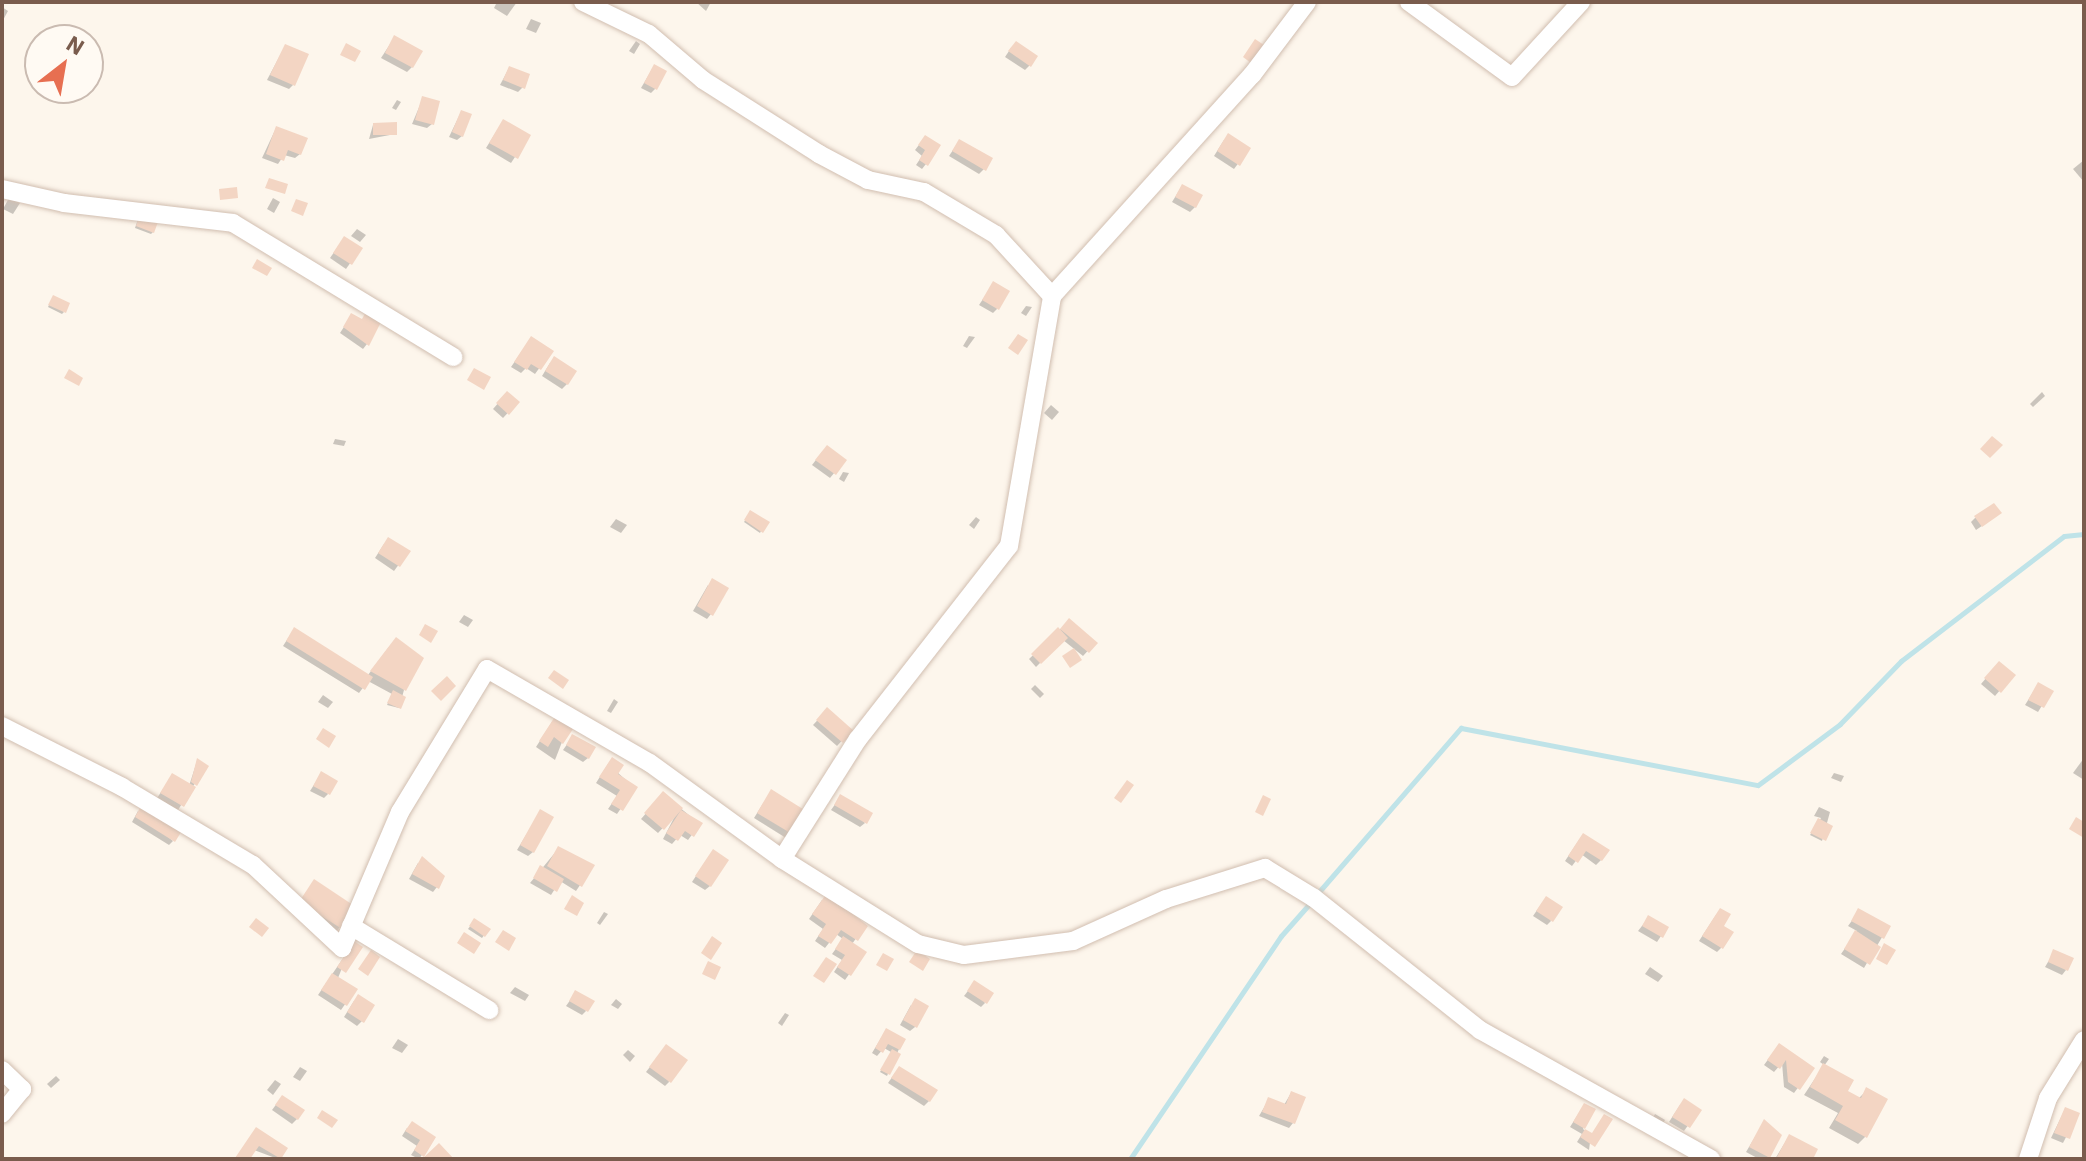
<!DOCTYPE html>
<style>
body{margin:0}
#map{position:relative;width:2086px;height:1161px;overflow:hidden;background:#fdf6ec;font-family:"IBM Plex Sans",sans-serif}
div>[style]{position:absolute}
.shadow>*{inset:0;background:#0003}
.stream>*{height:5px;margin:-2.5px;padding:0 2.5px;transform-origin:2.5px;border-radius:2.5px;background:#bfe3e8}
.building>*{inset:0;background:#f3d5c3}
.roads{filter:drop-shadow(0 0 2px #d1beb0) drop-shadow(0 0 2px #d1beb0)}
.minor>*{height:18px;margin:-9px;padding:0 9px;transform-origin:9px;border-radius:9px;background:#fff}
span{translate:-50% -50%;white-space:nowrap;text-align:center;line-height:1.15;-webkit-text-stroke:8px #fffaf3;paint-order:stroke}
.frame{position:absolute;inset:0;border:4px solid #7a5c4d;pointer-events:none}
.north{position:absolute;left:24px;top:24px;width:80px;height:80px;box-sizing:border-box;background:#fffaf3;border:2px solid #cabbb1;border-radius:50%;rotate:31deg;font-size:22px;font-weight:700;line-height:32px;text-align:center;color:#7a5c4d}
.north::after{content:'';display:block;margin:auto;width:28px;height:36px;background:#e76f51;clip-path:polygon(50% 0,100% 100%,50% 72%,0 100%)}
</style>
<div id="map">
<div class="shadow">
<i style="clip-path:polygon(497px 2px,517px 2px,507px 16px,494px 8px)"></i>
<i style="clip-path:polygon(696px 2px,711px 2px,706px 11px)"></i>
<i style="clip-path:polygon(2px 7px,8px 11px,2px 22px)"></i>
<i style="clip-path:polygon(531px 19px,541px 23px,536px 33px,526px 29px)"></i>
<i style="clip-path:polygon(394px 38px,412px 67px,407px 72px,381px 58px)"></i>
<i style="clip-path:polygon(636px 41px,640px 44px,634px 54px,629px 51px)"></i>
<i style="clip-path:polygon(285px 46px,293px 85px,289px 89px,267px 80px)"></i>
<i style="clip-path:polygon(1011px 48px,1030px 65px,1025px 70px,1005px 57px)"></i>
<i style="clip-path:polygon(654px 66px,656px 88px,651px 93px,641px 88px)"></i>
<i style="clip-path:polygon(509px 68px,523px 87px,518px 92px,500px 85px)"></i>
<i style="clip-path:polygon(423px 98px,432px 124px,427px 128px,412px 124px)"></i>
<i style="clip-path:polygon(397px 100px,401px 102px,396px 110px,392px 108px)"></i>
<i style="clip-path:polygon(461px 112px,462px 136px,457px 140px,449px 137px)"></i>
<i style="clip-path:polygon(503px 121px,529px 136px,511px 163px,486px 148px)"></i>
<i style="clip-path:polygon(373px 125px,395px 134px,369px 139px)"></i>
<i style="clip-path:polygon(276px 128px,300px 154px,295px 158px,284px 155px,278px 164px,262px 158px)"></i>
<i style="clip-path:polygon(925px 137px,926px 164px,922px 169px,916px 165px,922px 156px,915px 150px)"></i>
<i style="clip-path:polygon(1224px 140px,1249px 149px,1234px 169px,1214px 156px)"></i>
<i style="clip-path:polygon(959px 141px,984px 169px,979px 174px,949px 156px)"></i>
<i style="clip-path:polygon(2084px 160px,2084px 182px,2073px 169px)"></i>
<i style="clip-path:polygon(1182px 186px,1195px 207px,1190px 212px,1172px 202px)"></i>
<i style="clip-path:polygon(9px 198px,20px 203px,13px 214px,3px 209px)"></i>
<i style="clip-path:polygon(273px 198px,280px 202px,274px 213px,267px 209px)"></i>
<i style="clip-path:polygon(139px 216px,153px 232px,151px 234px,135px 228px)"></i>
<i style="clip-path:polygon(357px 229px,366px 235px,360px 242px,351px 236px)"></i>
<i style="clip-path:polygon(344px 238px,360px 249px,346px 269px,330px 258px)"></i>
<i style="clip-path:polygon(993px 284px,997px 309px,993px 313px,979px 305px)"></i>
<i style="clip-path:polygon(52px 299px,64px 312px,62px 314px,48px 307px)"></i>
<i style="clip-path:polygon(1026px 306px,1032px 307px,1026px 316px,1021px 313px)"></i>
<i style="clip-path:polygon(368px 312px,367px 344px,363px 349px,340px 333px,351px 316px,361px 321px)"></i>
<i style="clip-path:polygon(969px 336px,975px 337px,967px 348px,963px 346px)"></i>
<i style="clip-path:polygon(531px 338px,551px 352px,535px 374px,526px 368px,521px 373px,511px 367px)"></i>
<i style="clip-path:polygon(550px 363px,567px 384px,562px 389px,542px 376px)"></i>
<i style="clip-path:polygon(2042px 392px,2045px 396px,2033px 407px,2030px 404px)"></i>
<i style="clip-path:polygon(507px 393px,517px 403px,503px 418px,493px 409px)"></i>
<i style="clip-path:polygon(1051px 405px,1059px 412px,1052px 420px,1044px 413px)"></i>
<i style="clip-path:polygon(335px 439px,346px 441px,344px 446px,333px 444px)"></i>
<i style="clip-path:polygon(822px 452px,844px 461px,830px 478px,812px 465px)"></i>
<i style="clip-path:polygon(843px 472px,849px 473px,844px 482px,839px 479px)"></i>
<i style="clip-path:polygon(751px 512px,761px 531px,760px 533px,744px 522px)"></i>
<i style="clip-path:polygon(976px 517px,980px 520px,974px 529px,969px 525px)"></i>
<i style="clip-path:polygon(1995px 517px,1976px 530px,1971px 522px,1975px 518px)"></i>
<i style="clip-path:polygon(616px 519px,627px 525px,621px 533px,610px 527px)"></i>
<i style="clip-path:polygon(384px 544px,408px 552px,394px 571px,375px 558px)"></i>
<i style="clip-path:polygon(708px 585px,711px 614px,707px 619px,693px 611px)"></i>
<i style="clip-path:polygon(464px 615px,473px 620px,468px 627px,459px 622px)"></i>
<i style="clip-path:polygon(1069px 621px,1095px 643px,1083px 656px,1063px 640px,1036px 667px,1029px 659px)"></i>
<i style="clip-path:polygon(294px 629px,368px 675px,389px 647px,404px 690px,399px 708px,387px 705px,392px 694px,368px 681px,359px 693px,283px 646px)"></i>
<i style="clip-path:polygon(1999px 663px,2013px 675px,1995px 696px,1981px 684px)"></i>
<i style="clip-path:polygon(2038px 684px,2051px 691px,2038px 712px,2025px 705px)"></i>
<i style="clip-path:polygon(1035px 685px,1044px 694px,1040px 698px,1031px 689px)"></i>
<i style="clip-path:polygon(323px 695px,333px 702px,328px 708px,318px 702px)"></i>
<i style="clip-path:polygon(614px 699px,618px 702px,611px 713px,607px 711px)"></i>
<i style="clip-path:polygon(827px 710px,851px 731px,837px 746px,813px 725px)"></i>
<i style="clip-path:polygon(552px 722px,562px 742px,555px 760px,536px 747px)"></i>
<i style="clip-path:polygon(573px 736px,588px 758px,583px 762px,563px 750px)"></i>
<i style="clip-path:polygon(2084px 758px,2084px 780px,2073px 773px)"></i>
<i style="clip-path:polygon(197px 761px,206px 766px,178px 810px,157px 798px,172px 776px,189px 786px)"></i>
<i style="clip-path:polygon(608px 764px,635px 788px,617px 814px,608px 809px,617px 796px,596px 783px)"></i>
<i style="clip-path:polygon(1834px 773px,1844px 776px,1841px 782px,1831px 778px)"></i>
<i style="clip-path:polygon(321px 774px,328px 794px,324px 798px,310px 791px)"></i>
<i style="clip-path:polygon(771px 791px,804px 811px,786px 838px,754px 818px)"></i>
<i style="clip-path:polygon(663px 794px,700px 824px,688px 840px,680px 835px,672px 844px,663px 839px,676px 814px,658px 833px,641px 819px)"></i>
<i style="clip-path:polygon(841px 796px,865px 823px,860px 827px,831px 810px)"></i>
<i style="clip-path:polygon(1819px 807px,1830px 812px,1822px 841px,1810px 835px,1821px 818px,1814px 816px)"></i>
<i style="clip-path:polygon(138px 811px,173px 841px,169px 845px,132px 822px)"></i>
<i style="clip-path:polygon(540px 812px,533px 852px,528px 856px,517px 850px)"></i>
<i style="clip-path:polygon(1579px 840px,1601px 860px,1596px 865px,1581px 854px,1572px 866px,1565px 861px)"></i>
<i style="clip-path:polygon(558px 849px,593px 866px,576px 891px,560px 881px,551px 895px,530px 883px)"></i>
<i style="clip-path:polygon(709px 856px,710px 886px,705px 890px,692px 882px)"></i>
<i style="clip-path:polygon(418px 863px,437px 887px,433px 892px,409px 879px)"></i>
<i style="clip-path:polygon(314px 882px,354px 908px,333px 936px,293px 910px)"></i>
<i style="clip-path:polygon(822px 900px,865px 926px,852px 944px,864px 953px,845px 980px,834px 972px,842px 960px,832px 954px,843px 939px,836px 934px,825px 948px,815px 941px,823px 929px,809px 919px)"></i>
<i style="clip-path:polygon(1542px 903px,1551px 921px,1547px 925px,1533px 916px)"></i>
<i style="clip-path:polygon(1859px 911px,1888px 927px,1864px 968px,1841px 954px,1857px 931px,1848px 926px)"></i>
<i style="clip-path:polygon(604px 912px,608px 914px,600px 925px,597px 923px)"></i>
<i style="clip-path:polygon(1716px 915px,1721px 948px,1717px 952px,1699px 941px)"></i>
<i style="clip-path:polygon(1649px 917px,1667px 927px,1657px 942px,1638px 931px)"></i>
<i style="clip-path:polygon(474px 921px,488px 930px,482px 938px,468px 929px)"></i>
<i style="clip-path:polygon(350px 948px,338px 978px,355px 990px,341px 1010px,318px 995px)"></i>
<i style="clip-path:polygon(2054px 952px,2066px 970px,2062px 975px,2045px 967px)"></i>
<i style="clip-path:polygon(1650px 967px,1663px 976px,1658px 982px,1645px 974px)"></i>
<i style="clip-path:polygon(974px 983px,985px 1003px,981px 1007px,964px 996px)"></i>
<i style="clip-path:polygon(515px 987px,529px 995px,525px 1001px,510px 993px)"></i>
<i style="clip-path:polygon(576px 992px,586px 1011px,582px 1015px,566px 1006px)"></i>
<i style="clip-path:polygon(616px 999px,622px 1004px,618px 1009px,611px 1005px)"></i>
<i style="clip-path:polygon(354px 1001px,362px 1021px,357px 1026px,344px 1017px)"></i>
<i style="clip-path:polygon(911px 1005px,915px 1027px,910px 1031px,900px 1025px)"></i>
<i style="clip-path:polygon(785px 1013px,789px 1015px,782px 1026px,778px 1023px)"></i>
<i style="clip-path:polygon(886px 1030px,903px 1040px,887px 1076px,880px 1072px,891px 1052px,884px 1048px,877px 1056px,872px 1053px)"></i>
<i style="clip-path:polygon(398px 1039px,408px 1045px,402px 1053px,392px 1048px)"></i>
<i style="clip-path:polygon(628px 1050px,635px 1056px,630px 1062px,623px 1055px)"></i>
<i style="clip-path:polygon(1775px 1050px,1812px 1069px,1794px 1093px,1784px 1087px,1782px 1063px,1774px 1072px,1764px 1065px)"></i>
<i style="clip-path:polygon(662px 1051px,669px 1082px,665px 1086px,646px 1072px)"></i>
<i style="clip-path:polygon(1824px 1056px,1829px 1059px,1824px 1066px,1845px 1092px,1858px 1099px,1867px 1090px,1865px 1137px,1858px 1144px,1829px 1128px,1838px 1113px,1804px 1095px,1824px 1065px,1820px 1062px)"></i>
<i style="clip-path:polygon(300px 1067px,307px 1071px,300px 1081px,293px 1077px)"></i>
<i style="clip-path:polygon(895px 1073px,929px 1101px,924px 1106px,888px 1083px)"></i>
<i style="clip-path:polygon(56px 1076px,60px 1080px,51px 1088px,47px 1084px)"></i>
<i style="clip-path:polygon(275px 1080px,281px 1084px,273px 1095px,267px 1090px)"></i>
<i style="clip-path:polygon(1291px 1093px,1293px 1123px,1289px 1128px,1259px 1116px,1269px 1099px,1284px 1105px)"></i>
<i style="clip-path:polygon(278px 1102px,297px 1119px,292px 1124px,272px 1110px)"></i>
<i style="clip-path:polygon(1584px 1105px,1593px 1110px,1583px 1129px,1591px 1135px,1589px 1150px,1577px 1142px,1582px 1134px,1570px 1127px)"></i>
<i style="clip-path:polygon(1680px 1105px,1699px 1110px,1684px 1131px,1669px 1122px)"></i>
<i style="clip-path:polygon(2065px 1109px,2078px 1114px,2063px 1143px,2051px 1138px)"></i>
<i style="clip-path:polygon(1655px 1114px,1665px 1120px,1658px 1132px,1647px 1128px)"></i>
<i style="clip-path:polygon(1764px 1122px,1768px 1157px,1759px 1159px,1746px 1152px)"></i>
<i style="clip-path:polygon(407px 1128px,434px 1138px,419px 1159px,411px 1155px,417px 1146px,402px 1136px)"></i>
<i style="clip-path:polygon(256px 1129px,285px 1148px,278px 1159px,254px 1150px,248px 1159px,235px 1159px)"></i>
<i style="clip-path:polygon(1789px 1136px,1815px 1150px,1811px 1159px,1775px 1159px)"></i>
</div>
<div class="stream">
<i style="left:1317px;top:894px;width:220px;rotate:-49.1deg"></i>
<i style="left:1461px;top:728px;width:302px;rotate:10.9deg"></i>
<i style="left:1758px;top:785px;width:102px;rotate:-36.6deg"></i>
<i style="left:1840px;top:724px;width:88px;rotate:-45.9deg"></i>
<i style="left:1901px;top:661px;width:205px;rotate:-37.5deg"></i>
<i style="left:2064px;top:536px;width:20px;rotate:-6deg"></i>
<i style="left:1130px;top:1159px;width:269px;rotate:-55.9deg"></i>
<i style="left:1281px;top:936px;width:45px;rotate:-48.6deg"></i>
</div>
<div class="building">
<i style="clip-path:polygon(394px 35px,423px 51px,413px 68px,385px 53px)"></i>
<i style="clip-path:polygon(1255px 39px,1264px 45px,1251px 63px,1243px 57px)"></i>
<i style="clip-path:polygon(1016px 41px,1038px 56px,1031px 67px,1008px 51px)"></i>
<i style="clip-path:polygon(346px 43px,361px 51px,355px 62px,340px 55px)"></i>
<i style="clip-path:polygon(285px 44px,309px 54px,295px 86px,270px 75px)"></i>
<i style="clip-path:polygon(654px 64px,667px 71px,657px 90px,644px 83px)"></i>
<i style="clip-path:polygon(509px 66px,530px 74px,525px 89px,503px 80px)"></i>
<i style="clip-path:polygon(422px 96px,440px 101px,434px 125px,415px 120px)"></i>
<i style="clip-path:polygon(461px 110px,472px 114px,463px 137px,452px 132px)"></i>
<i style="clip-path:polygon(503px 119px,531px 135px,518px 159px,489px 143px)"></i>
<i style="clip-path:polygon(397px 122px,397px 135px,373px 135px,373px 123px)"></i>
<i style="clip-path:polygon(276px 126px,308px 138px,301px 155px,288px 150px,284px 161px,266px 154px)"></i>
<i style="clip-path:polygon(1228px 133px,1251px 148px,1240px 166px,1217px 151px)"></i>
<i style="clip-path:polygon(925px 135px,941px 145px,928px 166px,919px 160px,925px 150px,918px 145px)"></i>
<i style="clip-path:polygon(959px 139px,993px 158px,986px 171px,952px 151px)"></i>
<i style="clip-path:polygon(269px 178px,288px 184px,285px 194px,265px 188px)"></i>
<i style="clip-path:polygon(1182px 184px,1203px 195px,1196px 208px,1175px 197px)"></i>
<i style="clip-path:polygon(237px 187px,238px 198px,220px 200px,219px 189px)"></i>
<i style="clip-path:polygon(296px 199px,308px 203px,303px 216px,291px 211px)"></i>
<i style="clip-path:polygon(141px 212px,159px 219px,154px 233px,136px 226px)"></i>
<i style="clip-path:polygon(344px 236px,363px 248px,352px 265px,333px 253px)"></i>
<i style="clip-path:polygon(257px 259px,272px 268px,267px 276px,252px 268px)"></i>
<i style="clip-path:polygon(993px 281px,1010px 291px,999px 310px,982px 300px)"></i>
<i style="clip-path:polygon(53px 295px,70px 303px,66px 313px,48px 305px)"></i>
<i style="clip-path:polygon(367px 310px,383px 318px,369px 346px,343px 327px,351px 313px,362px 319px)"></i>
<i style="clip-path:polygon(1018px 334px,1028px 340px,1018px 355px,1008px 348px)"></i>
<i style="clip-path:polygon(531px 336px,554px 351px,541px 370px,531px 364px,527px 370px,514px 362px)"></i>
<i style="clip-path:polygon(554px 356px,577px 371px,568px 385px,545px 371px)"></i>
<i style="clip-path:polygon(474px 368px,491px 377px,484px 390px,467px 380px)"></i>
<i style="clip-path:polygon(69px 369px,83px 378px,79px 386px,64px 378px)"></i>
<i style="clip-path:polygon(507px 391px,520px 402px,509px 415px,496px 403px)"></i>
<i style="clip-path:polygon(1992px 436px,2003px 445px,1990px 458px,1980px 449px)"></i>
<i style="clip-path:polygon(827px 445px,847px 460px,836px 475px,815px 460px)"></i>
<i style="clip-path:polygon(1994px 503px,2002px 513px,1982px 527px,1974px 516px)"></i>
<i style="clip-path:polygon(750px 510px,770px 522px,763px 533px,744px 520px)"></i>
<i style="clip-path:polygon(388px 537px,411px 551px,400px 567px,378px 553px)"></i>
<i style="clip-path:polygon(712px 578px,729px 588px,713px 616px,697px 606px)"></i>
<i style="clip-path:polygon(1069px 618px,1098px 643px,1089px 653px,1060px 629px)"></i>
<i style="clip-path:polygon(425px 624px,438px 631px,431px 643px,419px 635px)"></i>
<i style="clip-path:polygon(294px 627px,373px 677px,365px 690px,286px 641px)"></i>
<i style="clip-path:polygon(1058px 627px,1068px 638px,1041px 664px,1031px 654px)"></i>
<i style="clip-path:polygon(396px 637px,424px 658px,406px 691px,370px 671px)"></i>
<i style="clip-path:polygon(1074px 648px,1082px 660px,1070px 668px,1062px 656px)"></i>
<i style="clip-path:polygon(1999px 661px,2016px 675px,2001px 693px,1984px 678px)"></i>
<i style="clip-path:polygon(554px 670px,569px 680px,563px 689px,548px 678px)"></i>
<i style="clip-path:polygon(447px 676px,456px 686px,441px 701px,431px 691px)"></i>
<i style="clip-path:polygon(2038px 682px,2054px 691px,2044px 708px,2028px 700px)"></i>
<i style="clip-path:polygon(393px 690px,406px 697px,401px 709px,387px 703px)"></i>
<i style="clip-path:polygon(827px 707px,854px 731px,843px 743px,816px 720px)"></i>
<i style="clip-path:polygon(556px 715px,575px 726px,563px 744px,554px 737px,548px 747px,539px 741px)"></i>
<i style="clip-path:polygon(323px 728px,336px 736px,329px 748px,316px 739px)"></i>
<i style="clip-path:polygon(572px 734px,596px 747px,589px 759px,566px 745px)"></i>
<i style="clip-path:polygon(612px 757px,624px 765px,618px 774px,638px 787px,623px 811px,611px 804px,620px 790px,599px 777px)"></i>
<i style="clip-path:polygon(197px 758px,209px 766px,197px 786px,191px 782px)"></i>
<i style="clip-path:polygon(321px 771px,338px 781px,330px 795px,313px 786px)"></i>
<i style="clip-path:polygon(172px 773px,196px 787px,184px 807px,160px 793px)"></i>
<i style="clip-path:polygon(1127px 780px,1134px 785px,1121px 803px,1114px 798px)"></i>
<i style="clip-path:polygon(771px 789px,806px 811px,792px 834px,757px 813px)"></i>
<i style="clip-path:polygon(663px 791px,683px 808px,664px 830px,644px 813px)"></i>
<i style="clip-path:polygon(840px 794px,873px 813px,867px 824px,834px 805px)"></i>
<i style="clip-path:polygon(1263px 795px,1271px 799px,1263px 816px,1255px 812px)"></i>
<i style="clip-path:polygon(142px 804px,183px 829px,175px 842px,135px 817px)"></i>
<i style="clip-path:polygon(540px 809px,554px 817px,534px 853px,520px 845px)"></i>
<i style="clip-path:polygon(681px 810px,703px 823px,694px 837px,685px 831px,678px 841px,666px 833px)"></i>
<i style="clip-path:polygon(2076px 817px,2084px 822px,2084px 838px,2069px 829px)"></i>
<i style="clip-path:polygon(1818px 818px,1833px 826px,1826px 841px,1810px 833px)"></i>
<i style="clip-path:polygon(1583px 833px,1610px 850px,1602px 861px,1586px 851px,1578px 863px,1568px 856px)"></i>
<i style="clip-path:polygon(558px 846px,595px 865px,582px 887px,547px 866px)"></i>
<i style="clip-path:polygon(713px 849px,729px 860px,711px 887px,695px 876px)"></i>
<i style="clip-path:polygon(422px 856px,445px 876px,439px 889px,412px 874px)"></i>
<i style="clip-path:polygon(540px 865px,564px 879px,557px 892px,533px 878px)"></i>
<i style="clip-path:polygon(314px 879px,356px 907px,342px 929px,299px 902px)"></i>
<i style="clip-path:polygon(827px 893px,868px 926px,858px 941px,841px 930px,831px 944px,818px 936px,826px 924px,812px 914px)"></i>
<i style="clip-path:polygon(572px 895px,584px 903px,577px 916px,564px 909px)"></i>
<i style="clip-path:polygon(1546px 896px,1563px 907px,1553px 922px,1536px 911px)"></i>
<i style="clip-path:polygon(1720px 908px,1731px 914px,1724px 926px,1734px 932px,1723px 949px,1702px 936px)"></i>
<i style="clip-path:polygon(1858px 908px,1891px 926px,1884px 939px,1851px 921px)"></i>
<i style="clip-path:polygon(1648px 915px,1669px 927px,1663px 938px,1642px 926px)"></i>
<i style="clip-path:polygon(256px 918px,269px 928px,262px 937px,249px 927px)"></i>
<i style="clip-path:polygon(474px 918px,491px 929px,485px 937px,469px 926px)"></i>
<i style="clip-path:polygon(503px 930px,516px 938px,509px 951px,495px 942px)"></i>
<i style="clip-path:polygon(1855px 930px,1881px 947px,1870px 965px,1844px 949px)"></i>
<i style="clip-path:polygon(464px 932px,481px 943px,474px 954px,457px 943px)"></i>
<i style="clip-path:polygon(712px 936px,722px 943px,711px 960px,701px 953px)"></i>
<i style="clip-path:polygon(843px 936px,867px 952px,851px 976px,837px 967px,845px 955px,835px 949px)"></i>
<i style="clip-path:polygon(354px 941px,363px 947px,346px 973px,337px 967px)"></i>
<i style="clip-path:polygon(1884px 943px,1896px 950px,1887px 965px,1876px 959px)"></i>
<i style="clip-path:polygon(2053px 949px,2074px 958px,2068px 971px,2048px 962px)"></i>
<i style="clip-path:polygon(371px 950px,380px 957px,368px 976px,358px 969px)"></i>
<i style="clip-path:polygon(917px 950px,930px 959px,923px 971px,909px 962px)"></i>
<i style="clip-path:polygon(883px 953px,894px 959px,887px 971px,876px 965px)"></i>
<i style="clip-path:polygon(826px 957px,837px 964px,824px 983px,813px 976px)"></i>
<i style="clip-path:polygon(708px 961px,721px 967px,715px 980px,702px 974px)"></i>
<i style="clip-path:polygon(332px 973px,358px 989px,347px 1006px,321px 990px)"></i>
<i style="clip-path:polygon(974px 980px,994px 993px,987px 1004px,967px 991px)"></i>
<i style="clip-path:polygon(575px 990px,595px 1001px,588px 1012px,569px 1001px)"></i>
<i style="clip-path:polygon(358px 994px,375px 1005px,364px 1023px,347px 1012px)"></i>
<i style="clip-path:polygon(915px 998px,929px 1006px,917px 1028px,903px 1020px)"></i>
<i style="clip-path:polygon(886px 1028px,906px 1039px,900px 1050px,888px 1044px,883px 1053px,875px 1048px)"></i>
<i style="clip-path:polygon(1779px 1043px,1815px 1068px,1800px 1090px,1788px 1082px,1786px 1060px,1780px 1069px,1767px 1060px)"></i>
<i style="clip-path:polygon(666px 1044px,688px 1060px,671px 1083px,649px 1067px)"></i>
<i style="clip-path:polygon(892px 1049px,901px 1054px,890px 1075px,880px 1070px)"></i>
<i style="clip-path:polygon(1823px 1063px,1854px 1080px,1848px 1091px,1861px 1098px,1866px 1087px,1888px 1099px,1867px 1138px,1835px 1120px,1843px 1106px,1810px 1087px)"></i>
<i style="clip-path:polygon(899px 1066px,938px 1090px,930px 1102px,891px 1078px)"></i>
<i style="clip-path:polygon(1291px 1091px,1306px 1097px,1295px 1124px,1262px 1112px,1268px 1097px,1286px 1104px)"></i>
<i style="clip-path:polygon(282px 1095px,305px 1110px,298px 1120px,275px 1105px)"></i>
<i style="clip-path:polygon(1684px 1098px,1702px 1110px,1690px 1128px,1672px 1117px)"></i>
<i style="clip-path:polygon(1584px 1103px,1596px 1109px,1585px 1129px,1592px 1133px,1604px 1114px,1613px 1119px,1595px 1147px,1580px 1137px,1585px 1129px,1573px 1122px)"></i>
<i style="clip-path:polygon(2065px 1107px,2080px 1113px,2070px 1139px,2054px 1133px)"></i>
<i style="clip-path:polygon(322px 1110px,338px 1120px,332px 1128px,317px 1118px)"></i>
<i style="clip-path:polygon(1764px 1119px,1782px 1135px,1770px 1158px,1749px 1147px)"></i>
<i style="clip-path:polygon(412px 1121px,436px 1137px,424px 1157px,414px 1150px,420px 1140px,405px 1131px)"></i>
<i style="clip-path:polygon(256px 1127px,288px 1148px,281px 1159px,259px 1146px,250px 1159px,235px 1158px)"></i>
<i style="clip-path:polygon(1789px 1134px,1818px 1149px,1813px 1159px,1777px 1157px)"></i>
<i style="clip-path:polygon(439px 1143px,454px 1159px,422px 1159px)"></i>
</div>
<div class="roads">
<div class="minor">
<i style="left:583px;top:2px;width:73px;rotate:25.9deg"></i>
<i style="left:649px;top:34px;width:71px;rotate:40.4deg"></i>
<i style="left:703px;top:80px;width:138px;rotate:32.5deg"></i>
<i style="left:819px;top:154px;width:55px;rotate:28deg"></i>
<i style="left:868px;top:180px;width:57px;rotate:12.1deg"></i>
<i style="left:924px;top:192px;width:84px;rotate:30.8deg"></i>
<i style="left:996px;top:235px;width:83px;rotate:47.4deg"></i>
<i style="left:1052px;top:296px;width:298px;rotate:-47.9deg"></i>
<i style="left:1252px;top:75px;width:91px;rotate:-53deg"></i>
<i style="left:1409px;top:2px;width:127px;rotate:36.1deg"></i>
<i style="left:1512px;top:77px;width:102px;rotate:-47.4deg"></i>
<i style="left:2px;top:189px;width:64px;rotate:12.7deg"></i>
<i style="left:64px;top:203px;width:170px;rotate:6.7deg"></i>
<i style="left:233px;top:223px;width:258px;rotate:31.3deg"></i>
<i style="left:2px;top:726px;width:135px;rotate:26.9deg"></i>
<i style="left:122px;top:787px;width:152px;rotate:30.8deg"></i>
<i style="left:253px;top:865px;width:122px;rotate:43deg"></i>
<i style="left:342px;top:948px;width:148px;rotate:-66.9deg"></i>
<i style="left:400px;top:812px;width:167px;rotate:-58.7deg"></i>
<i style="left:487px;top:669px;width:188px;rotate:30deg"></i>
<i style="left:650px;top:763px;width:163px;rotate:36deg"></i>
<i style="left:782px;top:859px;width:160px;rotate:32deg"></i>
<i style="left:918px;top:944px;width:47px;rotate:13.4deg"></i>
<i style="left:964px;top:955px;width:110px;rotate:-7.3deg"></i>
<i style="left:1073px;top:941px;width:102px;rotate:-24.3deg"></i>
<i style="left:1166px;top:899px;width:104px;rotate:-17.4deg"></i>
<i style="left:1265px;top:868px;width:57px;rotate:31.5deg"></i>
<i style="left:1314px;top:898px;width:212px;rotate:38.5deg"></i>
<i style="left:1480px;top:1030px;width:265px;rotate:29.2deg"></i>
<i style="left:782px;top:859px;width:142px;rotate:-57.7deg"></i>
<i style="left:858px;top:739px;width:245px;rotate:-52deg"></i>
<i style="left:1009px;top:546px;width:254px;rotate:-80.2deg"></i>
<i style="left:351px;top:926px;width:162px;rotate:31.3deg"></i>
<i style="left:2px;top:1070px;width:28px;rotate:44deg"></i>
<i style="left:22px;top:1089px;width:32px;rotate:129deg"></i>
<i style="left:2028px;top:1159px;width:64px;rotate:-71.8deg"></i>
<i style="left:2048px;top:1098px;width:68px;rotate:-58.2deg"></i>
</div>
</div>
<div class="frame"></div>
<div class="north">N</div>
</div>
